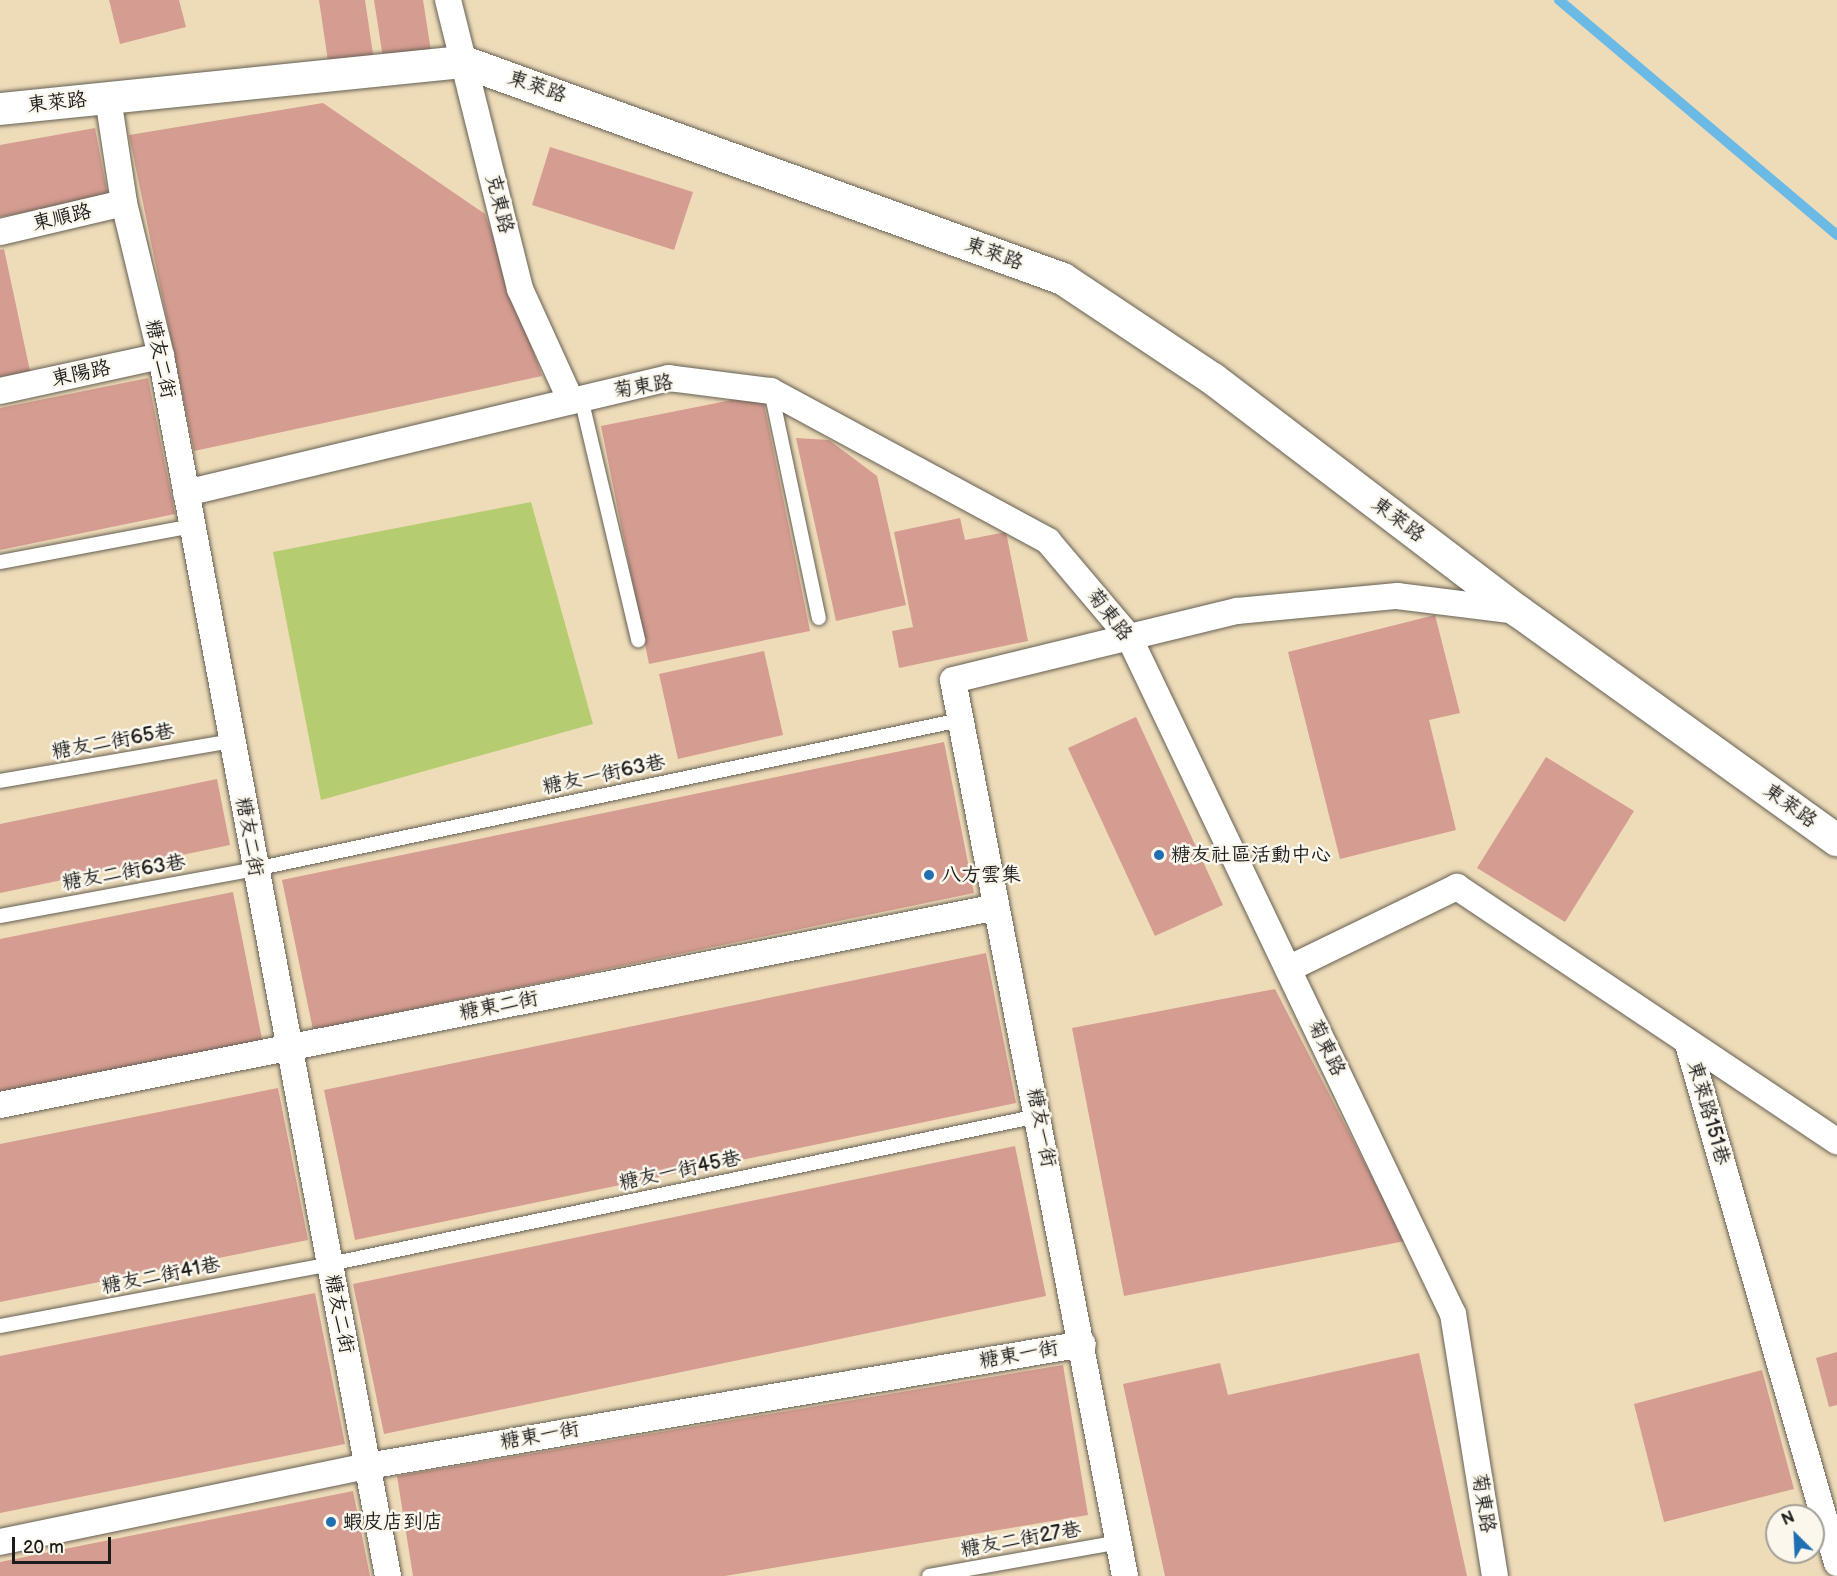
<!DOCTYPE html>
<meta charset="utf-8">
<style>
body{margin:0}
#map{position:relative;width:1837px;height:1576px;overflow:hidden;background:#eedcb9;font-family:"Balsamiq Sans","LXGW WenKai TC",sans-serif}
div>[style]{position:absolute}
.green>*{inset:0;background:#b6cc70}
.stream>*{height:10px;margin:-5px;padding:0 5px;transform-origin:5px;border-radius:5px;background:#6bb9e5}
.building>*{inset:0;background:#d59c91}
.roads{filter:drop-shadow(0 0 2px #665f53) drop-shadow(0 0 2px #665f53)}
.service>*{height:14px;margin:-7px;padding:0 7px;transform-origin:7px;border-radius:7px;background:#fff}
.minor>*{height:26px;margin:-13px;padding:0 13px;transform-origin:13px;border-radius:13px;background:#fff}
.tertiary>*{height:32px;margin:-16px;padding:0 16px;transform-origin:16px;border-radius:16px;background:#fff}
.dots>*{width:16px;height:16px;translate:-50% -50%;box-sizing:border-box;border:3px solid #fbf7ec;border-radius:50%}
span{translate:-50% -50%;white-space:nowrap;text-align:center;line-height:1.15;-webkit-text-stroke:5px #fbf7ec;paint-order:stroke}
.street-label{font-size:20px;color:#1c1c1c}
.poi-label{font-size:20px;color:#1c1c1c}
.left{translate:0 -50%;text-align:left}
.north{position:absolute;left:1765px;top:1504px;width:60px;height:60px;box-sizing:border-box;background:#fbf7ec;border:2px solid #a29f99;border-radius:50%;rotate:336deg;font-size:16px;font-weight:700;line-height:24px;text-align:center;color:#1c1c1c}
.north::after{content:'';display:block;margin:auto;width:21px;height:27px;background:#1f6fb2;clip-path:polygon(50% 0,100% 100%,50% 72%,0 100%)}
.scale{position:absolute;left:12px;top:1537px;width:99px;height:27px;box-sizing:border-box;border:3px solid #1c1c1c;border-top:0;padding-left:8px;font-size:18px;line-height:21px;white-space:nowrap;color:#1c1c1c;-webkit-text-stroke:4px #fbf7ec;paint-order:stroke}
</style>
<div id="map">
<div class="green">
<i style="clip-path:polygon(531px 502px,593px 724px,321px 800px,273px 552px)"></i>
</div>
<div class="stream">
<i style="left:1559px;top:0;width:364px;rotate:40.2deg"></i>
</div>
<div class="building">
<i style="clip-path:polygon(109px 0,179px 0,186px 27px,120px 44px)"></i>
<i style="clip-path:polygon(319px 0,365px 0,374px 61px,329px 68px)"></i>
<i style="clip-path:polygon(374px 0,423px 0,431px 51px,383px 58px)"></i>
<i style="clip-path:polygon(323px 103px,485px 214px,542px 376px,194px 451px,129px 135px)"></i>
<i style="clip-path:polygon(95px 128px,108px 196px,0 217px,0 145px)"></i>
<i style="clip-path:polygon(550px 147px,693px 192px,674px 250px,532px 205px)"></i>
<i style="clip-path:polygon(4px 249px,30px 371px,0 377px,0 250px)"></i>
<i style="clip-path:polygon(148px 378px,175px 514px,0 550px,0 408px)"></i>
<i style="clip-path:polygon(762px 394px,810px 631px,649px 664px,601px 426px)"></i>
<i style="clip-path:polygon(796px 438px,829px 440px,877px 476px,906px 605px,836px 621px)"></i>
<i style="clip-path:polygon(960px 518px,965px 540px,1006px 532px,1028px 641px,899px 668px,892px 631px,913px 627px,894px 532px)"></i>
<i style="clip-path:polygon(1435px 615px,1460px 713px,1429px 720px,1456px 830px,1340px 859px,1288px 652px)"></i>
<i style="clip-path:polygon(764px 651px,783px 735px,678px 759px,659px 674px)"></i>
<i style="clip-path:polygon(1136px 717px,1223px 905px,1155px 936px,1068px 748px)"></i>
<i style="clip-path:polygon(944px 742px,974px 893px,313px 1030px,282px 880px)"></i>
<i style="clip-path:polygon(1546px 757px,1634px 811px,1565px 922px,1477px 868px)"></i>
<i style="clip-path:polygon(217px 779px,230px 845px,0 893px,0 824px)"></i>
<i style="clip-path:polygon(233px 892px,263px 1044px,0 1096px,0 939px)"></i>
<i style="clip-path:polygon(986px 953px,1016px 1103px,355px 1240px,324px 1090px)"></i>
<i style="clip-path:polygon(1275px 989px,1405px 1241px,1124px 1296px,1072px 1028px)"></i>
<i style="clip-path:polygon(278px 1088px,308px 1240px,0 1302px,0 1144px)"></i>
<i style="clip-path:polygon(1015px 1146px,1046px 1296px,384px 1434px,353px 1284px)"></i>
<i style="clip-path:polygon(315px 1293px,345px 1444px,0 1513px,0 1356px)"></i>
<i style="clip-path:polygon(1837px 1352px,1837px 1405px,1829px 1407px,1816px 1358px)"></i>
<i style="clip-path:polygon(1419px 1353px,1467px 1576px,1165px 1576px,1123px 1384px,1220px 1363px,1228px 1395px)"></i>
<i style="clip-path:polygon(1063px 1365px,1088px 1515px,725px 1576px,413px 1576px,397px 1476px)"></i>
<i style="clip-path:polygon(1762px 1370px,1794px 1489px,1664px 1522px,1634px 1404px)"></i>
<i style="clip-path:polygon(353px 1491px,370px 1576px,0 1576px,0 1562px)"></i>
</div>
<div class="roads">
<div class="service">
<i style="left:771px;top:391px;width:232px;rotate:78.1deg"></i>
<i style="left:581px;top:398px;width:249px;rotate:76.7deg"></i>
<i style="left:0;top:562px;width:195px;rotate:-10.6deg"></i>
<i style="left:0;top:781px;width:235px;rotate:-9.8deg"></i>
<i style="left:0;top:916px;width:259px;rotate:-10.4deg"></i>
<i style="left:255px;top:869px;width:721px;rotate:-11.93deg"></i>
<i style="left:0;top:1326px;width:336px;rotate:-10.6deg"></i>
<i style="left:330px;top:1264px;width:723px;rotate:-11.81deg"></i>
<i style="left:929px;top:1576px;width:194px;rotate:-10.1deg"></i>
</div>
<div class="minor">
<i style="left:448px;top:0;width:298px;rotate:76deg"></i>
<i style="left:520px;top:289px;width:123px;rotate:65.5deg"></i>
<i style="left:108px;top:98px;width:106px;rotate:81.3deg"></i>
<i style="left:124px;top:203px;width:157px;rotate:76.4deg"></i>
<i style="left:161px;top:356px;width:1241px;rotate:79.46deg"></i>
<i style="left:0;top:232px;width:127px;rotate:-13.2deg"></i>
<i style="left:0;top:391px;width:165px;rotate:-12.3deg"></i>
<i style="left:186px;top:493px;width:496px;rotate:-13.4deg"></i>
<i style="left:668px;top:378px;width:104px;rotate:7.2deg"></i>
<i style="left:771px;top:391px;width:315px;rotate:28.4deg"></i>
<i style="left:1048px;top:541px;width:126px;rotate:49.8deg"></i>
<i style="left:1129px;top:637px;width:751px;rotate:64.43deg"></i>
<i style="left:1453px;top:1314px;width:265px;rotate:80.9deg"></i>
<i style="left:1288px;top:969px;width:188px;rotate:-25.9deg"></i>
<i style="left:1457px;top:887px;width:457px;rotate:33.8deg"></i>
<i style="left:1688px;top:1044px;width:540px;rotate:73.98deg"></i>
<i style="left:0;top:1105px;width:1016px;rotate:-11.23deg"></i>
<i style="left:0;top:1542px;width:376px;rotate:-11.7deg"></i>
<i style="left:368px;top:1466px;width:725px;rotate:-9.68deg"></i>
<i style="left:1125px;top:1576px;width:912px;rotate:-100.87deg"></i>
<i style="left:953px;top:680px;width:292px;rotate:-13.7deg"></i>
<i style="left:1237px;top:611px;width:161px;rotate:-5.4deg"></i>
<i style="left:1397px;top:596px;width:122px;rotate:7.1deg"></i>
</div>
<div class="tertiary">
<i style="left:0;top:109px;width:466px;rotate:-5.8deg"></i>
<i style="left:464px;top:62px;width:637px;rotate:19.91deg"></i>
<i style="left:1063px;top:279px;width:180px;rotate:33.7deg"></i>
<i style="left:1213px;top:379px;width:383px;rotate:37.3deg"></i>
<i style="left:1518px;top:611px;width:393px;rotate:35.7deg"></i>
</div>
</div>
<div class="dots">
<i style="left:1159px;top:855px;background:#1f6fb2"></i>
<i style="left:929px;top:875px;background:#1f6fb2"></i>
<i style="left:331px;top:1522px;background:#1f6fb2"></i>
</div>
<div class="street-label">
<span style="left:537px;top:87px;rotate:19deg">東萊路</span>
<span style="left:57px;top:103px;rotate:-6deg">東萊路</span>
<span style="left:499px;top:204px;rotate:76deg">克東路</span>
<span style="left:62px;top:218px;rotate:-13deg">東順路</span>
<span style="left:994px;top:254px;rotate:20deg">東萊路</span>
<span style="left:160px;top:359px;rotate:78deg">糖友二街</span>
<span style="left:81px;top:374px;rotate:-12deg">東陽路</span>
<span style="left:643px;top:387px;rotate:-9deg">菊東路</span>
<span style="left:1398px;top:520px;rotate:37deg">東萊路</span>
<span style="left:1109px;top:615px;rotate:52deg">菊東路</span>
<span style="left:113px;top:742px;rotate:-10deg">糖友二街65巷</span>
<span style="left:604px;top:775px;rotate:-12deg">糖友一街63巷</span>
<span style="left:1790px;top:806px;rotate:36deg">東萊路</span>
<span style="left:249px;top:837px;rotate:80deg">糖友二街</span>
<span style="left:124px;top:873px;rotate:-10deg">糖友二街63巷</span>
<span style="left:499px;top:1006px;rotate:-11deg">糖東二街</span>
<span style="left:1326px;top:1048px;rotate:64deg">菊東路</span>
<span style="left:1708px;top:1113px;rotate:74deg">東萊路151巷</span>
<span style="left:1041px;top:1128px;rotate:79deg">糖友一街</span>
<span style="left:680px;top:1171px;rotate:-12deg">糖友一街45巷</span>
<span style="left:161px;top:1276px;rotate:-11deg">糖友二街41巷</span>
<span style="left:339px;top:1314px;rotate:79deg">糖友二街</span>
<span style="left:1019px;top:1355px;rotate:-10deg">糖東一街</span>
<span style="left:540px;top:1436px;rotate:-10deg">糖東一街</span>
<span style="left:1483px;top:1503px;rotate:81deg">菊東路</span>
<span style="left:1021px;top:1540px;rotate:-10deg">糖友二街27巷</span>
</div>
<div class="poi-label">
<span class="left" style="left:1171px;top:855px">糖友社區活動中心</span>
<span class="left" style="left:941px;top:875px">八方雲集</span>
<span class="left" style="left:343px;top:1522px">蝦皮店到店</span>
</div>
<div class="north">N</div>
<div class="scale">20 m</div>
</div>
